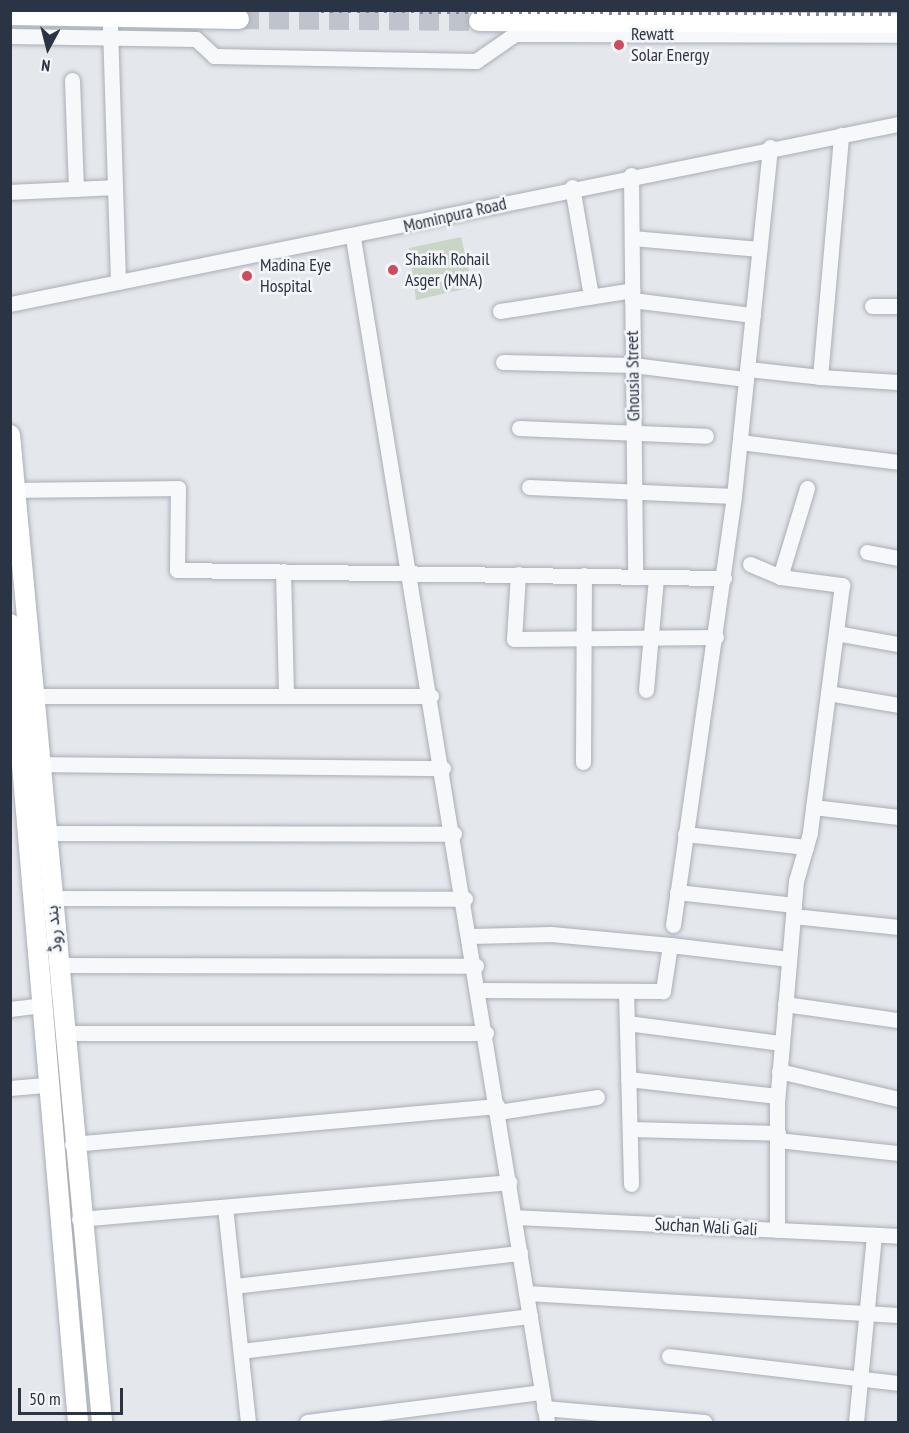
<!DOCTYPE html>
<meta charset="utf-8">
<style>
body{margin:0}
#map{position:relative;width:909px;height:1433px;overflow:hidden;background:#e4e7ec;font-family:"PT Sans Narrow","Noto Sans Arabic",sans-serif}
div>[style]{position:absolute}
.green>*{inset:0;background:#c9d6c5}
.major-tunnel>*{height:20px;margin-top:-10px;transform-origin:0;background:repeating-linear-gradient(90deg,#bfc3cb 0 20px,transparent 0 30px)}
.roads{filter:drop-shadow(0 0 2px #a9aeb7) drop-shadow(0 0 2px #a9aeb7)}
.minor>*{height:15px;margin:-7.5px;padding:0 7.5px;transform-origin:7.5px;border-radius:7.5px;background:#f7f8fa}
.major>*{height:20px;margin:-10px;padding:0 10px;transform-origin:10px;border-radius:10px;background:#fff}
.rail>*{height:4.5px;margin-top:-2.25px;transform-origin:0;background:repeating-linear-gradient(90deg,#7d8696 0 3px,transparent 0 9px)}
.dots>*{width:16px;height:16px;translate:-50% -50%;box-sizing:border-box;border:3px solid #f4f6f9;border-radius:50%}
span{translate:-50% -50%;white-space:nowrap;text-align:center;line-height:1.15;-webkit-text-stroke:5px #f4f6f9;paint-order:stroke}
.poi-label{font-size:18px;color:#2b3445}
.left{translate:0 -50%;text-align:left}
.street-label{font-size:18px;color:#2b3445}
.frame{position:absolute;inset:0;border:12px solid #2b3445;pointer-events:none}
.north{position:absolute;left:18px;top:18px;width:60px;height:60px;-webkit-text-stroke:4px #f4f6f9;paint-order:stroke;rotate:187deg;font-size:16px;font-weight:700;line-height:24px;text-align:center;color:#2b3445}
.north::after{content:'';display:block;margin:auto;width:21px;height:27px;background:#2b3445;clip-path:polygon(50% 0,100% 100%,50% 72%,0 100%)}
.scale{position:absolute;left:18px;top:1388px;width:105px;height:27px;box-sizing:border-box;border:3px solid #2b3445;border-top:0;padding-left:8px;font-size:18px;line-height:21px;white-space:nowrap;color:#2b3445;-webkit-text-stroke:4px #f4f6f9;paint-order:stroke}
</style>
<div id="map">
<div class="green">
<i style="clip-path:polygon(461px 237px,473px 287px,416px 300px,409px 248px)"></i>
</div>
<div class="major-tunnel">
<i style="left:239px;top:19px;width:240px;rotate:0.5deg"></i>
</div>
<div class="roads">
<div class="minor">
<i style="left:110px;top:27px;width:255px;rotate:88.2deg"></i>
<i style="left:10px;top:36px;width:186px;rotate:0.9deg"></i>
<i style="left:196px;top:39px;width:25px;rotate:43deg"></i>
<i style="left:214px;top:56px;width:262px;rotate:1.1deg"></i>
<i style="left:476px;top:61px;width:47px;rotate:-34.7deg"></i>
<i style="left:515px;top:34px;width:383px;rotate:0.1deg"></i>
<i style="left:72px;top:80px;width:109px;rotate:87.9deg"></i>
<i style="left:631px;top:175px;width:401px;rotate:89.4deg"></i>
<i style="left:572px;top:187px;width:111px;rotate:80.1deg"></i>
<i style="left:10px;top:192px;width:105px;rotate:-2.7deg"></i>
<i style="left:353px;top:238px;width:1200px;rotate:80.69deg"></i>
<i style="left:632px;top:238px;width:128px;rotate:4.9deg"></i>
<i style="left:632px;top:300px;width:122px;rotate:7.1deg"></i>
<i style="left:10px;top:304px;width:906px;rotate:-11.46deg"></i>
<i style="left:872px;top:306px;width:26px"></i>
<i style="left:500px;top:311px;width:134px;rotate:-9deg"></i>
<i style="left:503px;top:362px;width:130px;rotate:1.3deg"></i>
<i style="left:633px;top:365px;width:114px;rotate:7.1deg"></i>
<i style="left:748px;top:369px;width:72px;rotate:6.3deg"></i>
<i style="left:820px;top:377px;width:243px;rotate:-85deg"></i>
<i style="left:820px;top:377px;width:78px;rotate:3.7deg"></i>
<i style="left:519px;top:428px;width:187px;rotate:2.4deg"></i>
<i style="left:740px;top:442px;width:159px;rotate:7.2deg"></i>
<i style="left:529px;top:487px;width:205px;rotate:2.5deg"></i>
<i style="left:15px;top:490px;width:163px;rotate:-0.7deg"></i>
<i style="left:178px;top:488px;width:82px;rotate:90.7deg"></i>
<i style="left:177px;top:570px;width:547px;rotate:0.84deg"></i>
<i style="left:867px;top:552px;width:32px;rotate:11deg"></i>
<i style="left:750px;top:564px;width:33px;rotate:23deg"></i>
<i style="left:780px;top:577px;width:63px;rotate:7.4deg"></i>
<i style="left:842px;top:585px;width:250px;rotate:97.4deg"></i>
<i style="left:810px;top:833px;width:50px;rotate:106.3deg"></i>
<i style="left:796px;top:881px;width:221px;rotate:94.9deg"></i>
<i style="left:777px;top:1101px;width:129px;rotate:90deg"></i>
<i style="left:283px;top:571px;width:125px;rotate:88.6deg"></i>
<i style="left:518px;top:574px;width:65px;rotate:93.5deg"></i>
<i style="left:514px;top:639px;width:202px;rotate:-0.6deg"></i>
<i style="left:780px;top:577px;width:93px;rotate:-73.1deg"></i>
<i style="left:836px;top:633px;width:63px;rotate:10.1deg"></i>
<i style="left:646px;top:690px;width:113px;rotate:-84.9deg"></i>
<i style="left:828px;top:693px;width:71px;rotate:9.7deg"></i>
<i style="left:33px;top:696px;width:398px"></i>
<i style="left:583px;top:762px;width:187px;rotate:-89.7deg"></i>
<i style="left:39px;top:764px;width:404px;rotate:0.6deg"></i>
<i style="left:813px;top:807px;width:86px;rotate:6.7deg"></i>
<i style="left:45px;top:833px;width:409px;rotate:0.1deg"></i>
<i style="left:685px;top:834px;width:122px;rotate:6.1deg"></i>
<i style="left:677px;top:892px;width:118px;rotate:6.3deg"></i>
<i style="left:51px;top:898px;width:414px;rotate:0.1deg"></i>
<i style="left:793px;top:916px;width:106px;rotate:6deg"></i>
<i style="left:673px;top:925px;width:433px;rotate:-81.9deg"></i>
<i style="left:734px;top:496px;width:351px;rotate:-84.1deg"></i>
<i style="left:471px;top:936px;width:80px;rotate:-1.4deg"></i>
<i style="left:551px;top:934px;width:120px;rotate:5.3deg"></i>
<i style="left:670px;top:945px;width:47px;rotate:98.7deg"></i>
<i style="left:663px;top:991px;width:184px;rotate:-179.7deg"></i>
<i style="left:670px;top:945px;width:120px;rotate:6.7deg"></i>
<i style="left:57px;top:965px;width:419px;rotate:0.1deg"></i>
<i style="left:626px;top:991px;width:193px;rotate:88.5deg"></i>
<i style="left:785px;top:1004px;width:114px;rotate:8.1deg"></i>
<i style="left:10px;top:1009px;width:32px;rotate:-7deg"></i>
<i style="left:627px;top:1023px;width:156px;rotate:7.4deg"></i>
<i style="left:63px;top:1033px;width:423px"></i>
<i style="left:779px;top:1071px;width:122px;rotate:13.2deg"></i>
<i style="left:628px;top:1079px;width:150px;rotate:6.5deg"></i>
<i style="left:10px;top:1088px;width:38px;rotate:-5deg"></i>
<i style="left:498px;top:1112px;width:100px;rotate:-8.6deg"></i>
<i style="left:630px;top:1129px;width:148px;rotate:1.5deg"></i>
<i style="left:778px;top:1140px;width:121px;rotate:6.2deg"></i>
<i style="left:72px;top:1144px;width:427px;rotate:-5.1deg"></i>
<i style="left:225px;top:1207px;width:216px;rotate:83.9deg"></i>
<i style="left:514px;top:1217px;width:384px;rotate:2.8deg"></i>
<i style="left:79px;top:1219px;width:432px;rotate:-4.9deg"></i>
<i style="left:234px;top:1286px;width:288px;rotate:-6.6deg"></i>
<i style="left:526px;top:1293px;width:373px;rotate:3.4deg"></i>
<i style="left:241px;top:1351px;width:291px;rotate:-6.9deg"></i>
<i style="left:669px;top:1356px;width:231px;rotate:6.7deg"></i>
<i style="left:544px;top:1408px;width:161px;rotate:5deg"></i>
<i style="left:307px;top:1422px;width:237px;rotate:-7.3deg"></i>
<i style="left:856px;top:1422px;width:188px;rotate:-84.5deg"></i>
</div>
<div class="major">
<i style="left:10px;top:15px;width:229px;rotate:1deg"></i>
<i style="left:479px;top:21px;width:419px;rotate:0.3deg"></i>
<i style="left:10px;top:435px;width:991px;rotate:84.67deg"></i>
<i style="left:10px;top:624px;width:801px;rotate:85.13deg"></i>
</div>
</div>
<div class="rail">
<i style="left:321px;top:10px;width:577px;rotate:0.3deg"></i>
</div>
<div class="dots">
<i style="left:619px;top:45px;background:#d1495b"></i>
<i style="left:393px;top:270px;background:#d1495b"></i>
<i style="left:247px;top:276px;background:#d1495b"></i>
</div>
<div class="poi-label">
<span class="left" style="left:631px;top:45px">Rewatt<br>Solar Energy</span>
<span class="left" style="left:405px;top:270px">Shaikh Rohail<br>Asger (MNA)</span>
<span class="left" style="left:260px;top:276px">Madina Eye<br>Hospital</span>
</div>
<div class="street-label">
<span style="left:455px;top:215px;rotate:-13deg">Mominpura Road</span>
<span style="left:633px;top:376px;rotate:-91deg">Ghousia Street</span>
<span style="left:54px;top:929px;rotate:-95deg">بند روڈ</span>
<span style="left:706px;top:1227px;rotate:3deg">Suchan Wali Gali</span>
</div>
<div class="frame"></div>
<div class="north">N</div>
<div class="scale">50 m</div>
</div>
